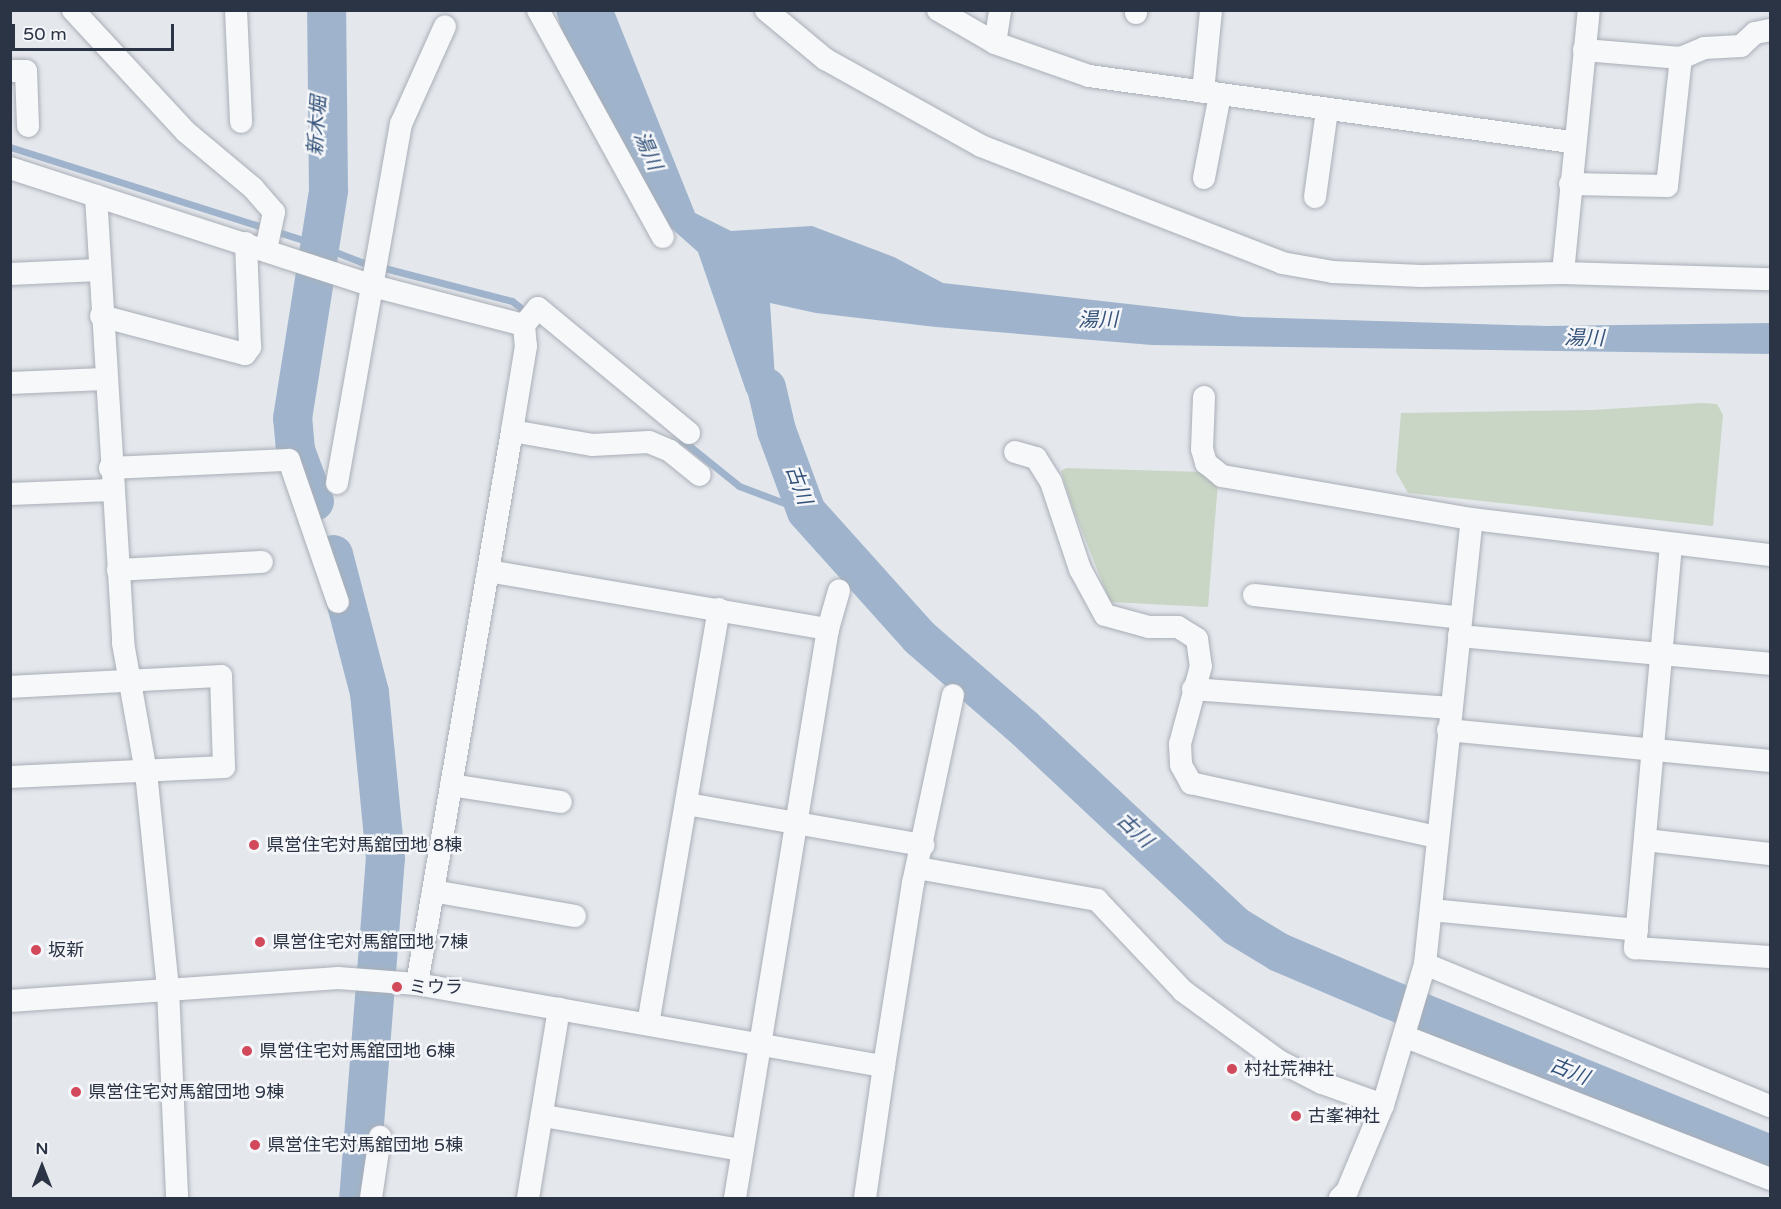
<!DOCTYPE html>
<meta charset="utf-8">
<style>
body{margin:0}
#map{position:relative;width:1781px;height:1209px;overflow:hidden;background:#e4e7ec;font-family:"Varela Round","Noto Sans JP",sans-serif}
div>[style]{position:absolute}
.green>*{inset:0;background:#c9d6c5}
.water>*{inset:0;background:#9fb4cc}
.stream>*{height:7px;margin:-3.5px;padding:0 3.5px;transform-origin:3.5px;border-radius:3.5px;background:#9fb4cc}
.river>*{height:39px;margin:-19.5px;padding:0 19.5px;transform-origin:19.5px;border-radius:19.5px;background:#9fb4cc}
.roads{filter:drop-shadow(0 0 2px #a9aeb7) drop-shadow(0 0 2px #a9aeb7)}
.street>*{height:22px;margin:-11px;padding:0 11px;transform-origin:11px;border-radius:11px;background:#f7f8fa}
.dots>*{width:16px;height:16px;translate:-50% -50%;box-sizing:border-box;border:3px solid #f4f6f9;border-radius:50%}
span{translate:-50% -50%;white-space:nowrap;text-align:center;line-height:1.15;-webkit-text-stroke:5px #f4f6f9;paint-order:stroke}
.poi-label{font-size:18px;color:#2b3445}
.left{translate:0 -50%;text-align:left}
.water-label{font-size:20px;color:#34527a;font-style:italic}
.frame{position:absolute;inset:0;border:12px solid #2b3445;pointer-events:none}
.north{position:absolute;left:12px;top:1137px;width:60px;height:60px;-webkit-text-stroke:4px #f4f6f9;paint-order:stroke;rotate:0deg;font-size:16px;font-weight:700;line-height:24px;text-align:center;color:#2b3445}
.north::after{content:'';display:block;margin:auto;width:21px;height:27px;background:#2b3445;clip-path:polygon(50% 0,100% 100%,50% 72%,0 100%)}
.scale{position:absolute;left:12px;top:24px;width:162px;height:27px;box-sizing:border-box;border:3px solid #2b3445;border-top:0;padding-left:8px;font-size:18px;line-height:21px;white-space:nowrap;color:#2b3445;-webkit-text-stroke:4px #f4f6f9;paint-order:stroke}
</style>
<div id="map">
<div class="green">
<i style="clip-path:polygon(1702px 403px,1717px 404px,1723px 415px,1713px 526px,1408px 493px,1396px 472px,1401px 413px,1593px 410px)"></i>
<i style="clip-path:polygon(1066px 468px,1202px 472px,1218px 482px,1208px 607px,1110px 602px,1073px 508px,1061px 471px)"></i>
</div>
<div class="water">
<i style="clip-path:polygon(556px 11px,614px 11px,695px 213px,731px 231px,812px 226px,894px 257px,943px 283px,1243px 317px,1547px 326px,1770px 323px,1770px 354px,1152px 345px,936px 327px,816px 313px,770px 303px,780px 453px,746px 391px,698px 252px,670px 227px,562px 32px)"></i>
</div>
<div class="stream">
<i style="left:10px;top:147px;width:315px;rotate:17.6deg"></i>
<i style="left:310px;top:242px;width:55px;rotate:21.4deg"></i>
<i style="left:361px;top:262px;width:156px;rotate:14.5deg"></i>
<i style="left:512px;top:301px;width:23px;rotate:38deg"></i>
<i style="left:682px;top:440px;width:73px;rotate:38.9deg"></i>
<i style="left:739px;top:486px;width:72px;rotate:20.5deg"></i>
</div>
<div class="river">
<i style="left:766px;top:387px;width:44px;rotate:76.9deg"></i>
<i style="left:776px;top:430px;width:86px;rotate:69.7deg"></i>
<i style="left:806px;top:511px;width:169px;rotate:48.1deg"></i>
<i style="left:919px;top:637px;width:138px;rotate:40.9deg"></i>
<i style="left:1023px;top:727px;width:291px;rotate:43.1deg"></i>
<i style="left:1236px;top:926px;width:50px;rotate:31.2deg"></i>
<i style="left:1279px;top:952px;width:117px;rotate:23.1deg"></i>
<i style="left:1387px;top:998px;width:414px;rotate:22.2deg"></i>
<i style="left:314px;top:501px;width:54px;rotate:-110.4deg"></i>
<i style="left:295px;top:450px;width:32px;rotate:-95deg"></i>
<i style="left:292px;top:418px;width:231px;rotate:-81deg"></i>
<i style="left:328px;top:190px;width:180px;rotate:-90.6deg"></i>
<i style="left:333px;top:554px;width:143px;rotate:75.4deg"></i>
<i style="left:369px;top:692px;width:166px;rotate:84.5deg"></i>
<i style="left:385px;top:857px;width:342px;rotate:94.5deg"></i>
</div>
<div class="roads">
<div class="street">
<i style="left:73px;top:10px;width:166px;rotate:47.2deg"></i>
<i style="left:186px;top:132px;width:87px;rotate:39.9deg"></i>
<i style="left:253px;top:188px;width:32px;rotate:49deg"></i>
<i style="left:274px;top:212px;width:39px;rotate:102deg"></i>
<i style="left:236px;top:10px;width:112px;rotate:87.4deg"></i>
<i style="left:538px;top:10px;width:259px;rotate:61.2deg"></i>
<i style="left:766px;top:10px;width:77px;rotate:39.7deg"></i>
<i style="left:825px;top:59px;width:179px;rotate:29.1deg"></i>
<i style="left:981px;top:146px;width:323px;rotate:21.2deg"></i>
<i style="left:1282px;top:263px;width:52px;rotate:10deg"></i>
<i style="left:1333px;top:272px;width:88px;rotate:2.6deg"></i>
<i style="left:1421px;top:276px;width:142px;rotate:-1.2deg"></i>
<i style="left:1563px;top:273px;width:207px;rotate:1.7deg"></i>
<i style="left:938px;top:10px;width:66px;rotate:30.1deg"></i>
<i style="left:995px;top:43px;width:100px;rotate:19.3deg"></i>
<i style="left:1089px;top:76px;width:491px;rotate:7.8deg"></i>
<i style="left:1136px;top:13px;width:3px;rotate:-90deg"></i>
<i style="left:995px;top:43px;width:33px;rotate:-81deg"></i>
<i style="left:1584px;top:50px;width:97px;rotate:4.7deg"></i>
<i style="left:1681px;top:58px;width:25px;rotate:-23deg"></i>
<i style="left:1704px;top:48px;width:37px;rotate:-3deg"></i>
<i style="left:1741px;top:46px;width:19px;rotate:-43deg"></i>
<i style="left:1755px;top:33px;width:15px;rotate:-11deg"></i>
<i style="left:10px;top:71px;width:16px"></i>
<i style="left:26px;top:71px;width:55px;rotate:87.9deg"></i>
<i style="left:1203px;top:92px;width:82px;rotate:-84.4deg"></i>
<i style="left:10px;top:168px;width:382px;rotate:18deg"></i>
<i style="left:373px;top:286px;width:156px;rotate:14.5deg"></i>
<i style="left:524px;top:325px;width:21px;rotate:85deg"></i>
<i style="left:526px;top:346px;width:86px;rotate:99.4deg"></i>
<i style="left:512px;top:431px;width:561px;rotate:99.75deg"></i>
<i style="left:1204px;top:178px;width:85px;rotate:-79.1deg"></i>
<i style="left:1570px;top:184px;width:97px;rotate:1.2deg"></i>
<i style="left:1667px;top:186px;width:129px;rotate:-83.8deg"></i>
<i style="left:96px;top:196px;width:448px;rotate:86.5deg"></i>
<i style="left:123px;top:643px;width:131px;rotate:79.9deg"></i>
<i style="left:146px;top:772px;width:218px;rotate:84.2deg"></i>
<i style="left:168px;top:989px;width:209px;rotate:87.5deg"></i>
<i style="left:1315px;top:197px;width:87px;rotate:-82.1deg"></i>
<i style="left:1563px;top:273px;width:264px;rotate:-84.4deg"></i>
<i style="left:10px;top:274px;width:89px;rotate:-2.6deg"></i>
<i style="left:101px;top:316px;width:149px;rotate:14.8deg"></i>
<i style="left:245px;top:354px;width:9px;rotate:-54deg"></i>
<i style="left:250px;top:347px;width:104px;rotate:-92.2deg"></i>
<i style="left:524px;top:325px;width:22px;rotate:-51deg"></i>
<i style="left:538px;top:308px;width:196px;rotate:39.6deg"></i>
<i style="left:10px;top:383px;width:94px;rotate:-2.4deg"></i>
<i style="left:1204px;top:397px;width:52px;rotate:92.2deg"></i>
<i style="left:1202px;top:449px;width:15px;rotate:74deg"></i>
<i style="left:1206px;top:463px;width:21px;rotate:39deg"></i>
<i style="left:1222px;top:476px;width:254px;rotate:9.8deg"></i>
<i style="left:512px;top:431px;width:81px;rotate:9.9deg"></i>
<i style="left:592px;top:445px;width:57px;rotate:-3deg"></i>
<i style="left:649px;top:442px;width:23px;rotate:23deg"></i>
<i style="left:670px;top:451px;width:38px;rotate:39deg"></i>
<i style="left:1015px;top:452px;width:22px;rotate:16deg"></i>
<i style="left:1036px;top:458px;width:28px;rotate:58deg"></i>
<i style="left:1051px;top:482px;width:92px;rotate:71.6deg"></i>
<i style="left:1080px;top:569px;width:52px;rotate:61.5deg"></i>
<i style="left:1105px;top:615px;width:46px;rotate:15.3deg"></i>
<i style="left:1149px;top:627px;width:29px"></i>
<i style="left:1178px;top:627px;width:22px;rotate:32deg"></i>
<i style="left:1197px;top:639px;width:27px;rotate:82deg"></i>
<i style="left:1201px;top:666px;width:81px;rotate:105.1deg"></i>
<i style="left:1180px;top:744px;width:21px;rotate:87deg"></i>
<i style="left:1181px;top:765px;width:21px;rotate:61deg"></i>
<i style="left:1191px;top:783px;width:251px;rotate:12.4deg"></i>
<i style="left:110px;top:468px;width:179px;rotate:-2.6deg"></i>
<i style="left:289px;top:460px;width:150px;rotate:71deg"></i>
<i style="left:337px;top:483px;width:365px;rotate:-79.9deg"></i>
<i style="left:401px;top:124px;width:107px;rotate:-65.8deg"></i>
<i style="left:10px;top:494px;width:102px;rotate:-2.2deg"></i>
<i style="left:1671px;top:545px;width:405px;rotate:95.1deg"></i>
<i style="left:1635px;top:948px;width:135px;rotate:3.8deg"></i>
<i style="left:118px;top:570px;width:144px;rotate:-3.2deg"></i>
<i style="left:488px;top:571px;width:345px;rotate:9.7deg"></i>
<i style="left:1254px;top:595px;width:208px;rotate:6.3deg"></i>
<i style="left:1459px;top:636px;width:312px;rotate:5.1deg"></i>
<i style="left:10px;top:687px;width:211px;rotate:-3deg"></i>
<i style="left:221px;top:676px;width:91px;rotate:88.1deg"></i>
<i style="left:224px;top:767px;width:214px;rotate:177.3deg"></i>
<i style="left:1193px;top:689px;width:258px;rotate:4.2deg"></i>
<i style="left:1448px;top:730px;width:323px;rotate:5.5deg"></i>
<i style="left:451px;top:785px;width:111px;rotate:8.8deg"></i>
<i style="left:687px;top:804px;width:240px;rotate:9.9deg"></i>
<i style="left:1645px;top:840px;width:126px;rotate:6.4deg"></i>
<i style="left:918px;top:868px;width:182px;rotate:10.1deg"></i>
<i style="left:1097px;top:900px;width:125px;rotate:46.6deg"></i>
<i style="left:1183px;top:991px;width:119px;rotate:36.1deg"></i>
<i style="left:1279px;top:1061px;width:48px;rotate:27.1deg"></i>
<i style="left:1322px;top:1083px;width:65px;rotate:19.8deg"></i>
<i style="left:433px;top:891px;width:144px;rotate:10deg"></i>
<i style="left:1431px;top:910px;width:207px;rotate:5.5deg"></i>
<i style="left:1425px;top:964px;width:373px;rotate:22.4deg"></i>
<i style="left:10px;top:1001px;width:329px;rotate:-4deg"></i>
<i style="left:338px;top:978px;width:79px;rotate:4.3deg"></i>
<i style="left:417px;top:984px;width:474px;rotate:10deg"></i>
<i style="left:884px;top:1066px;width:185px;rotate:-81deg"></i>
<i style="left:913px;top:883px;width:192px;rotate:-78deg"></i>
<i style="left:648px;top:1024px;width:421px;rotate:-80.3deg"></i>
<i style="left:1406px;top:1037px;width:391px;rotate:21.3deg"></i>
<i style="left:544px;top:1116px;width:199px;rotate:9.8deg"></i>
<i style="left:371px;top:1198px;width:62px;rotate:-81.6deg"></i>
<i style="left:528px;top:1198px;width:192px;rotate:-80.7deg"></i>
<i style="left:735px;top:1198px;width:577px;rotate:-80.72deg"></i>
<i style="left:828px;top:629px;width:40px;rotate:-74deg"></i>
<i style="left:865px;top:1198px;width:133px;rotate:-81.8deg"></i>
<i style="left:1340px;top:1198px;width:10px;rotate:-45deg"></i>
<i style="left:1347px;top:1191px;width:93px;rotate:-67.3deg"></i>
<i style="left:1383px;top:1105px;width:147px;rotate:-73.4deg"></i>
<i style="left:1425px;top:964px;width:447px;rotate:-84deg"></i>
<i style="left:1472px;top:519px;width:300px;rotate:6.9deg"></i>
</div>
</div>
<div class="dots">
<i style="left:254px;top:845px;background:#d1495b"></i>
<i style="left:260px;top:942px;background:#d1495b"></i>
<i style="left:36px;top:950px;background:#d1495b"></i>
<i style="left:397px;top:987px;background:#d1495b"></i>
<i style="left:247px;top:1051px;background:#d1495b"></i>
<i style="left:1232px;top:1069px;background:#d1495b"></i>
<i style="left:76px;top:1092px;background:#d1495b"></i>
<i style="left:1296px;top:1116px;background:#d1495b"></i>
<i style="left:255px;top:1145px;background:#d1495b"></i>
</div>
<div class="poi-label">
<span class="left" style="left:266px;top:845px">県営住宅対馬舘団地 8棟</span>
<span class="left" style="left:272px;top:942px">県営住宅対馬舘団地 7棟</span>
<span class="left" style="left:48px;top:950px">坂新</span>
<span class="left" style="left:409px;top:987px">ミウラ</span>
<span class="left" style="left:259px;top:1051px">県営住宅対馬舘団地 6棟</span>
<span class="left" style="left:1244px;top:1069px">村社荒神社</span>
<span class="left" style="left:88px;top:1092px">県営住宅対馬舘団地 9棟</span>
<span class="left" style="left:1308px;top:1116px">古峯神社</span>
<span class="left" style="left:267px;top:1145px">県営住宅対馬舘団地 5棟</span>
</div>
<div class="water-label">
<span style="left:318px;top:126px;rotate:-86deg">新木堀</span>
<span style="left:647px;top:151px;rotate:66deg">湯川</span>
<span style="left:1098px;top:321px;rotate:-1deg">湯川</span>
<span style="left:1584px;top:339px;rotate:1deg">湯川</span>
<span style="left:798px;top:485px;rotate:70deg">古川</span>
<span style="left:1134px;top:831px;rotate:43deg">古川</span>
<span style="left:1569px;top:1072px;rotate:22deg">古川</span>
</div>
<div class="frame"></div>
<div class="north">N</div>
<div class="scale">50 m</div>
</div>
